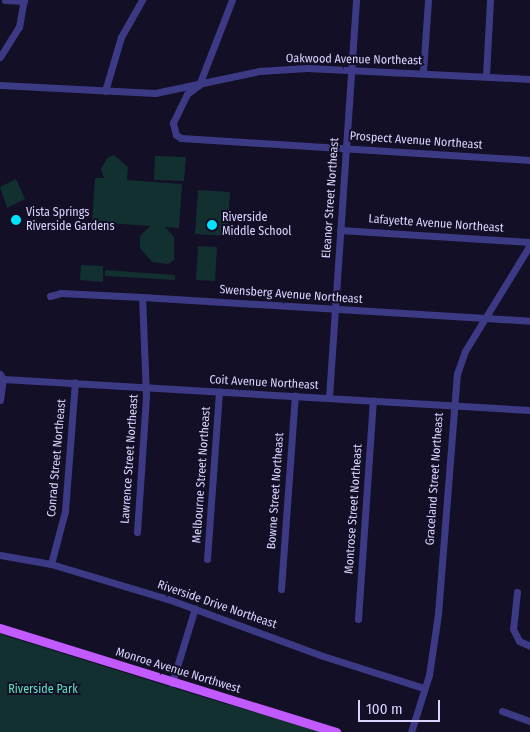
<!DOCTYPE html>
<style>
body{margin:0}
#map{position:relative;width:530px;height:732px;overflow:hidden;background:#130f26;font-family:"Fira Sans Condensed",sans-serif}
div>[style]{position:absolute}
.green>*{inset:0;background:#12302f}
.minor>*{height:7px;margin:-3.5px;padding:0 3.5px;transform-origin:3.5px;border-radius:3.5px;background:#3d3a85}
.major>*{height:9px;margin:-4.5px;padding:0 4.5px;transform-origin:4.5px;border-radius:4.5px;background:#c25bff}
.dots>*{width:14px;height:14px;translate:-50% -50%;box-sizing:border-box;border:2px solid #130f26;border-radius:50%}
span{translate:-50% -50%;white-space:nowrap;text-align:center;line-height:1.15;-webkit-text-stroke:4px #130f26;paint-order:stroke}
.street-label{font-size:12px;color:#d9d4ff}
.poi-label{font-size:12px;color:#d9d4ff}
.left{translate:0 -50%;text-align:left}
.park-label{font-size:12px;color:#5fe0c0}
.scale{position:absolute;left:358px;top:700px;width:82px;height:22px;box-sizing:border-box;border:2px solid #d9d4ff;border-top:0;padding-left:6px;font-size:15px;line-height:18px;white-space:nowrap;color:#d9d4ff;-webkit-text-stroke:4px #130f26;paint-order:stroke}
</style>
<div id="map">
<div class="green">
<i style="clip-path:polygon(114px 155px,128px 167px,127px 180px,182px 184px,179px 228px,165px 227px,174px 237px,174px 260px,168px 264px,152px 262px,140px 248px,140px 236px,150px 226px,92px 222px,95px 178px,104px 178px,101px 169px,107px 158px)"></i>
<i style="clip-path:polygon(155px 156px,186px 157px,184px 181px,154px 180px)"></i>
<i style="clip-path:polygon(16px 179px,25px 199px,7px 208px,0 187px)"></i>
<i style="clip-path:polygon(198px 190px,230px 192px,227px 236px,195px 234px)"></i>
<i style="clip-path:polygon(198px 246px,217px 247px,215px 281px,196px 280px)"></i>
<i style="clip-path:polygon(81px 265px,103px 266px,103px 282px,80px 280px)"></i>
<i style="clip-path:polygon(105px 270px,175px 275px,175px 280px,105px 276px)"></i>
<i style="clip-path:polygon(0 634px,203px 697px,323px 732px,0 732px)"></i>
</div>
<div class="minor">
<i style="left:5px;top:0;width:19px;rotate:3deg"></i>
<i style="left:232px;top:0;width:91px;rotate:111.2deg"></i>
<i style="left:199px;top:85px;width:15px;rotate:143deg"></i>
<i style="left:187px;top:94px;width:32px;rotate:116deg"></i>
<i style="left:173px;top:123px;width:12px;rotate:76deg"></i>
<i style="left:176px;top:135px;width:6px;rotate:31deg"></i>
<i style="left:181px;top:138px;width:350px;rotate:3.6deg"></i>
<i style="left:0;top:57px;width:36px;rotate:-58deg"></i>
<i style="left:19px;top:27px;width:27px;rotate:-80deg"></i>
<i style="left:423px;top:72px;width:72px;rotate:-86deg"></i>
<i style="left:486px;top:76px;width:76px;rotate:-87deg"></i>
<i style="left:0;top:85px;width:155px;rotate:3deg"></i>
<i style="left:155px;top:93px;width:106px;rotate:-11.9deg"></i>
<i style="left:259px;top:71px;width:48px;rotate:-3.6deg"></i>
<i style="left:307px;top:68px;width:223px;rotate:2.8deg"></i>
<i style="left:105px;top:91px;width:56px;rotate:-73.5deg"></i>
<i style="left:121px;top:37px;width:43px;rotate:-60.4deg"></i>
<i style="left:340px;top:230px;width:190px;rotate:3.6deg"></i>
<i style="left:50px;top:296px;width:11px;rotate:-15deg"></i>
<i style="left:61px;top:293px;width:81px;rotate:2.8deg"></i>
<i style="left:142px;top:297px;width:389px;rotate:3.5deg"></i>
<i style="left:0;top:374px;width:6px;rotate:59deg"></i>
<i style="left:3px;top:379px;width:528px;rotate:3.37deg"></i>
<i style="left:329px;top:397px;width:398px;rotate:-86.1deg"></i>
<i style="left:0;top:400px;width:21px;rotate:-82deg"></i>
<i style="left:137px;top:532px;width:137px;rotate:-86.2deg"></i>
<i style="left:146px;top:395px;width:98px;rotate:-92.3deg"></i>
<i style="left:0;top:555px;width:52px;rotate:10deg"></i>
<i style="left:51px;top:564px;width:122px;rotate:16.7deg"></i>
<i style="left:168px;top:599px;width:165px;rotate:20.2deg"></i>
<i style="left:323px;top:656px;width:106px;rotate:17.6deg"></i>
<i style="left:207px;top:559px;width:168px;rotate:-85.9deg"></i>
<i style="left:51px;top:564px;width:55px;rotate:-75.2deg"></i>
<i style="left:65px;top:511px;width:129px;rotate:-85.6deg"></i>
<i style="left:281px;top:589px;width:194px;rotate:-85.9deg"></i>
<i style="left:517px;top:592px;width:37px;rotate:96deg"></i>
<i style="left:513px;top:629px;width:13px;rotate:63deg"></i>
<i style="left:519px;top:641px;width:12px;rotate:24deg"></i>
<i style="left:358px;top:619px;width:219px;rotate:-86.1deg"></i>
<i style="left:172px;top:683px;width:78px;rotate:-73deg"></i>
<i style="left:502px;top:711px;width:30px;rotate:20deg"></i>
<i style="left:411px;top:732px;width:60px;rotate:-72.5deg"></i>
<i style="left:429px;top:675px;width:62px;rotate:-81.6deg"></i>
<i style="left:438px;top:614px;width:241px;rotate:-85.5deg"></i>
<i style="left:457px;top:374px;width:24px;rotate:-71deg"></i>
<i style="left:465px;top:351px;width:124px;rotate:-58.5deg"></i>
</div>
<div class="major">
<i style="left:0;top:628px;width:352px;rotate:17.2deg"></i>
</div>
<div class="dots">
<i style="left:16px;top:220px;background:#00e5ff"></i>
<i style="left:212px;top:225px;background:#00e5ff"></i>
</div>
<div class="street-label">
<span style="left:354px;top:60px;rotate:1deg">Oakwood Avenue Northeast</span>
<span style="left:416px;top:141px;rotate:4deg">Prospect Avenue Northeast</span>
<span style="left:331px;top:198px;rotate:-86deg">Eleanor Street Northeast</span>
<span style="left:436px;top:224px;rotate:4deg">Lafayette Avenue Northeast</span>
<span style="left:291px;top:295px;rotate:4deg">Swensberg Avenue Northeast</span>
<span style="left:264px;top:383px;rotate:3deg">Coit Avenue Northeast</span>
<span style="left:57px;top:458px;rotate:-85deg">Conrad Street Northeast</span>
<span style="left:130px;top:459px;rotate:-86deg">Lawrence Street Northeast</span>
<span style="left:202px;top:475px;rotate:-86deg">Melbourne Street Northeast</span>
<span style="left:435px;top:479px;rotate:-86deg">Graceland Street Northeast</span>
<span style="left:276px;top:491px;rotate:-86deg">Bowne Street Northeast</span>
<span style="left:354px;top:509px;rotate:-86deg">Montrose Street Northeast</span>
<span style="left:217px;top:605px;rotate:19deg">Riverside Drive Northeast</span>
<span style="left:178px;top:671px;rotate:17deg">Monroe Avenue Northwest</span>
</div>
<div class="poi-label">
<span class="left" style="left:26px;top:220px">Vista Springs<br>Riverside Gardens</span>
<span class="left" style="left:222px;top:225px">Riverside<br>Middle School</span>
</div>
<div class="park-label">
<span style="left:43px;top:690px">Riverside Park</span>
</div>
<div class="scale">100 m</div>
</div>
